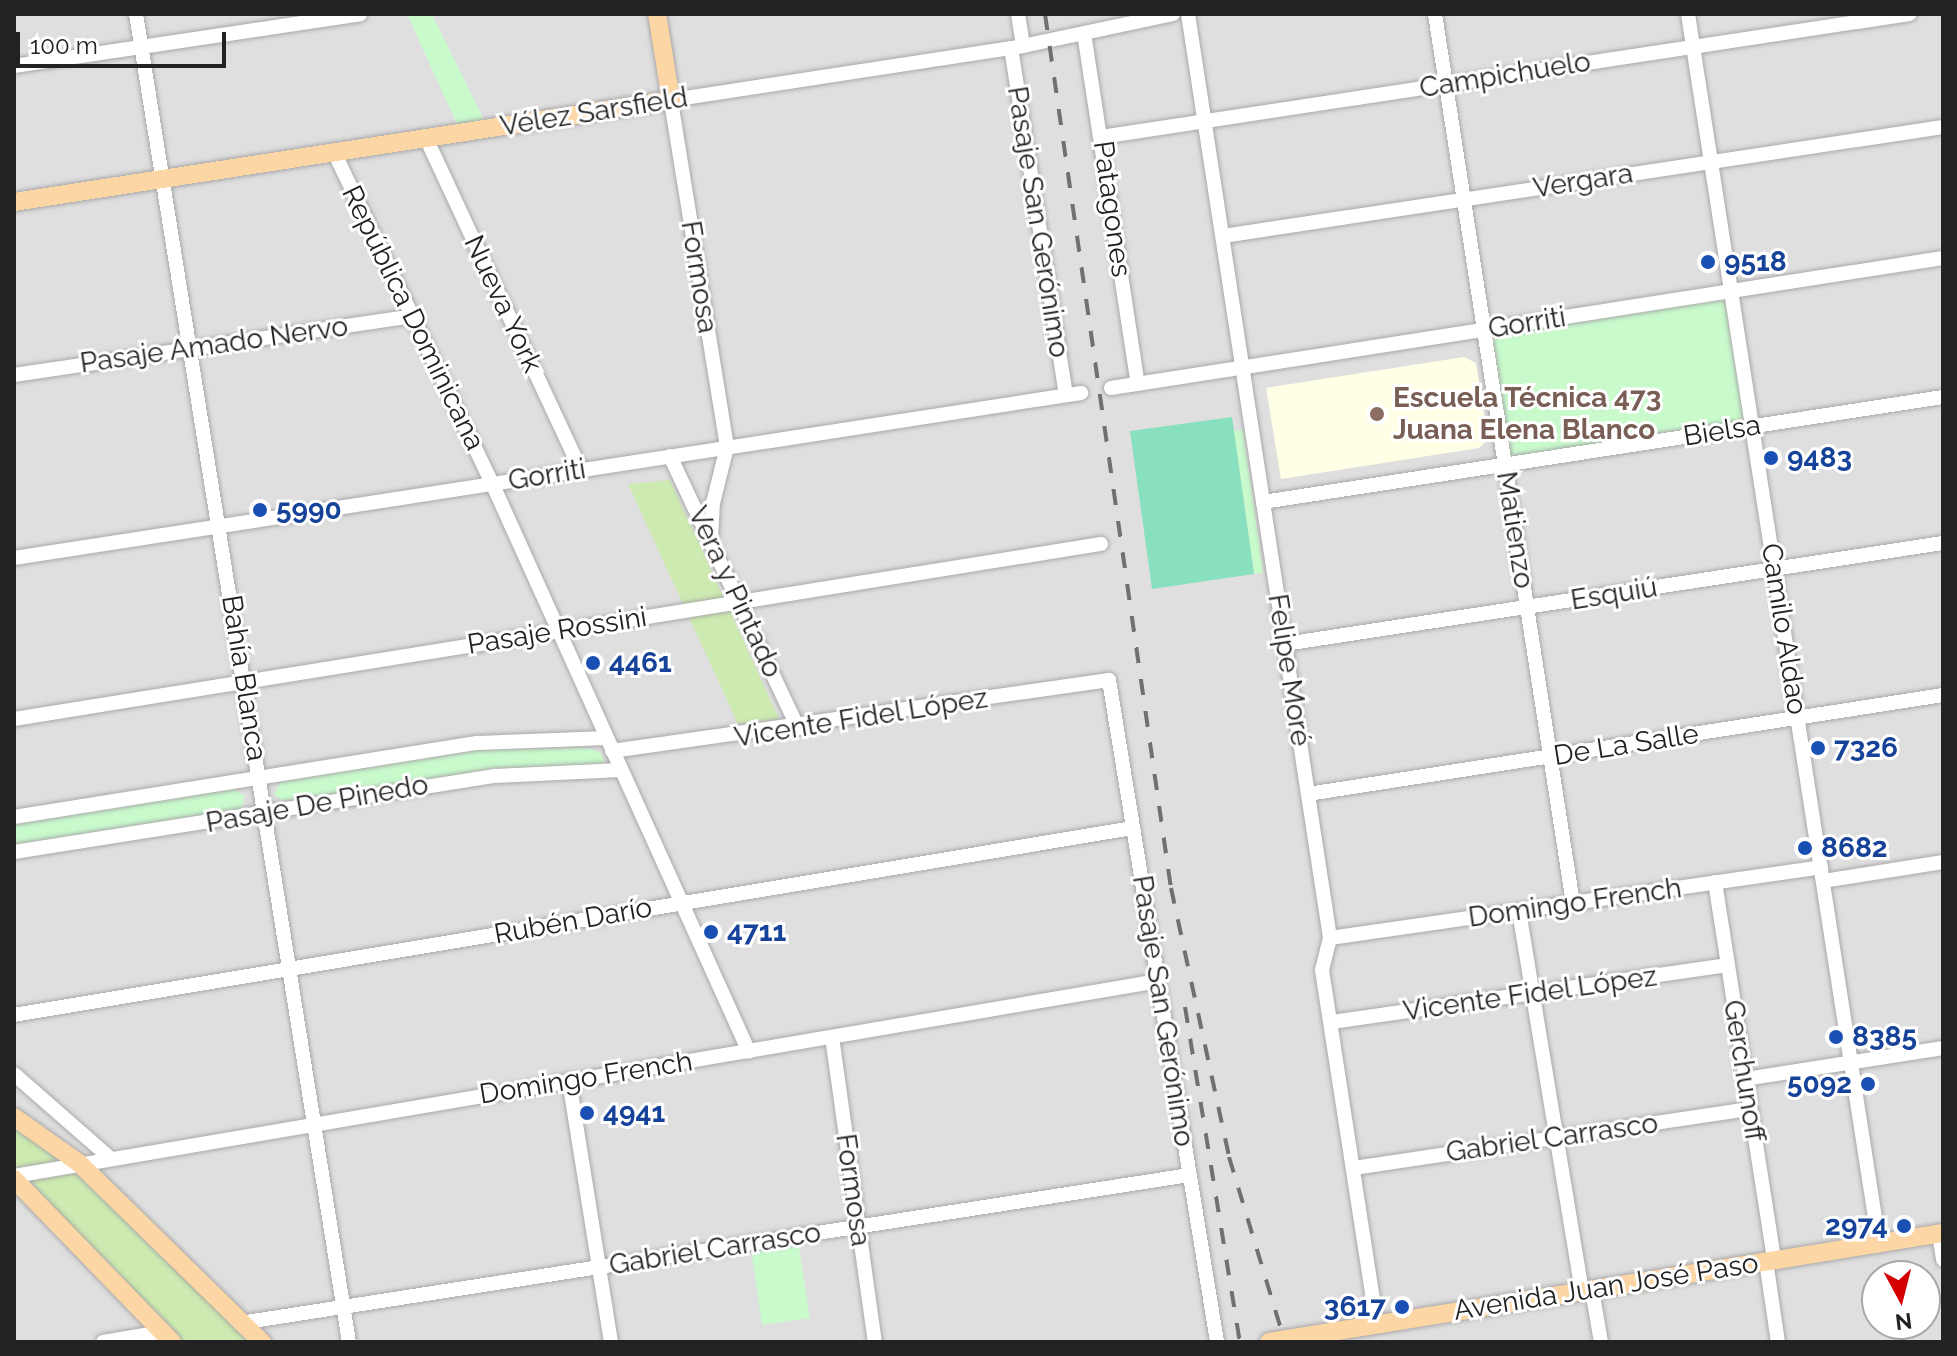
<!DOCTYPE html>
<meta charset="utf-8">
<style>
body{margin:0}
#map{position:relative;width:1957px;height:1356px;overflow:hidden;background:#f2efe9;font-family:Raleway,sans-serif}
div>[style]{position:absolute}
.residential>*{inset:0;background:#e0dfdf}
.education>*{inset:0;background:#ffffe5}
.grass>*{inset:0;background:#cdebb0}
.park>*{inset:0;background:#c8facc}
.pitch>*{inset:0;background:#88e0be}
.roads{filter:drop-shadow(0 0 2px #a9a9a9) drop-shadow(0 0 2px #a9a9a9)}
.minor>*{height:14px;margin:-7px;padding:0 7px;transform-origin:7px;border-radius:7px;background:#fff}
.major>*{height:18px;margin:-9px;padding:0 9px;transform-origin:9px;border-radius:9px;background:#fcd6a4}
.rail>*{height:4px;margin-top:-2px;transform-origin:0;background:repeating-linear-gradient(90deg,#707070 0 16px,transparent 0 32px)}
.dots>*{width:22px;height:22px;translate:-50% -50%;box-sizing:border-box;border:4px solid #fff;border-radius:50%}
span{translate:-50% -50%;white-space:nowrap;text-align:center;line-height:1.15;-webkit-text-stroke:6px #fff;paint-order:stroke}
.street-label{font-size:28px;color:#222}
.transit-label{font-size:28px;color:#164399;font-weight:700}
.left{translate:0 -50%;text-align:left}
.right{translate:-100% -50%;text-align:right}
.education-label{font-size:28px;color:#785e54;font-weight:700}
.frame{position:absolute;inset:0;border:16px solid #222;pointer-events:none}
.north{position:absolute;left:1861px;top:1260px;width:80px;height:80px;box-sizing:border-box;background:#fff;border:2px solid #a7a7a7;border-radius:50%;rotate:173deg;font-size:22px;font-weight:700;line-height:32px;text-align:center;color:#222}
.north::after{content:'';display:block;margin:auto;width:28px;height:36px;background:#d40000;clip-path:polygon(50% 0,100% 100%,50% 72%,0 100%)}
.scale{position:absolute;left:16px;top:32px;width:210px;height:36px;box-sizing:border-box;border:4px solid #222;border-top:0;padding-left:10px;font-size:24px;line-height:28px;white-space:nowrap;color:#222;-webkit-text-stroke:6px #fff;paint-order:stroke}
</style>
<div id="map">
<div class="residential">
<i style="clip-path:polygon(evenodd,14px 14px,1943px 14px,1943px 1342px,14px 1342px,14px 14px,1877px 1276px,1925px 1276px,1925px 1324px,1877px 1324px,1877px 1276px)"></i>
</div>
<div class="education">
<i style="clip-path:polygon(1464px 357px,1476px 363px,1488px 439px,1479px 448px,1281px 479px,1266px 388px)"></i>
</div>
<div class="grass">
<i style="clip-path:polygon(670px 480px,779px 719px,738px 724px,628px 484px)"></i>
<i style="clip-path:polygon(14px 1117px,79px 1163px,262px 1342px,172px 1342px,14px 1179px)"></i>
</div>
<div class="park">
<i style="clip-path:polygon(407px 14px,432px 14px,488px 128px,461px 133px)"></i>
<i style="clip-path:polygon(1731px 291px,1752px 426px,1505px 464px,1484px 330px)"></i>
<i style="clip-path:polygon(1243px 430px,1263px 573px,1254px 574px,1234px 431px)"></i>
<i style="clip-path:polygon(586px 748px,600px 752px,606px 763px,490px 770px,283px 801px,274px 794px,281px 781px,475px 749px)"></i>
<i style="clip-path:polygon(232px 789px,244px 795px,243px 809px,14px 849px,14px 823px)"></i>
<i style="clip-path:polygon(798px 1242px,810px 1318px,762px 1325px,751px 1249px)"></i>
</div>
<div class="pitch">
<i style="clip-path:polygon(1232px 417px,1254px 574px,1152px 589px,1130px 431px)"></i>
</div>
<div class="roads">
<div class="minor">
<i style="left:136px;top:14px;width:1345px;rotate:80.89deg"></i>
<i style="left:1018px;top:14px;width:32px;rotate:81deg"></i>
<i style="left:1188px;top:14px;width:935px;rotate:81.26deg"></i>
<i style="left:1330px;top:938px;width:33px;rotate:104deg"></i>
<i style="left:1322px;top:970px;width:358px;rotate:81.2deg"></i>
<i style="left:1435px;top:14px;width:900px;rotate:81.18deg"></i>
<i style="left:1688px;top:14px;width:1244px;rotate:81.17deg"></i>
<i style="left:1084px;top:33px;width:355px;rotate:81.3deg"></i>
<i style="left:1011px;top:48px;width:351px;rotate:81deg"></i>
<i style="left:14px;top:66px;width:350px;rotate:-8.5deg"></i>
<i style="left:1101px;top:137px;width:818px;rotate:-8.65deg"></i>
<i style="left:426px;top:138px;width:366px;rotate:65deg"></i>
<i style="left:334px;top:152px;width:367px;rotate:64.5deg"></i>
<i style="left:492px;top:483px;width:624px;rotate:65.69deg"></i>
<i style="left:1223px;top:236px;width:728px;rotate:-8.61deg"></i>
<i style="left:14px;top:375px;width:403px;rotate:-8.4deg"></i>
<i style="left:1111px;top:388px;width:842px;rotate:-8.88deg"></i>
<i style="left:670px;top:456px;width:301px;rotate:64.8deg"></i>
<i style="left:1263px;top:502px;width:688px;rotate:-8.78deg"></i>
<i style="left:711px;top:540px;width:37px;rotate:-87deg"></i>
<i style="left:713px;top:503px;width:58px;rotate:-76deg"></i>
<i style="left:727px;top:447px;width:351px;rotate:-99.2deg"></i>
<i style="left:671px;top:100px;width:356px;rotate:-8.7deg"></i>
<i style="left:1023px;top:46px;width:153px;rotate:-12deg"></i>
<i style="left:14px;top:558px;width:1080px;rotate:-8.79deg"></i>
<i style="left:1285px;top:644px;width:666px;rotate:-8.73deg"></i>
<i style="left:14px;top:719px;width:1101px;rotate:-9.15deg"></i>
<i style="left:612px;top:751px;width:502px;rotate:-8.13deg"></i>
<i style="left:1109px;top:680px;width:671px;rotate:80.73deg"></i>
<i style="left:1308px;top:794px;width:643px;rotate:-8.86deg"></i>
<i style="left:14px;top:817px;width:470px;rotate:-9.1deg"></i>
<i style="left:478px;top:743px;width:128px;rotate:-2.2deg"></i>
<i style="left:14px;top:852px;width:487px;rotate:-9deg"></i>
<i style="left:495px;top:776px;width:126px;rotate:-2.7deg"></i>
<i style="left:1823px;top:881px;width:121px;rotate:-9deg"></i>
<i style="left:1715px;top:882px;width:383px;rotate:81.1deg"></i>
<i style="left:1519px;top:911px;width:385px;rotate:80.6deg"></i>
<i style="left:1330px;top:938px;width:496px;rotate:-8.2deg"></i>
<i style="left:14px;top:1015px;width:1135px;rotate:-9.49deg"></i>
<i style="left:1332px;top:1022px;width:400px;rotate:-8.2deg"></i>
<i style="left:832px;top:1037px;width:308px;rotate:82deg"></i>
<i style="left:14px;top:1074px;width:129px;rotate:41.2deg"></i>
<i style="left:1745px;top:1079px;width:200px;rotate:-8.9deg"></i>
<i style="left:569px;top:1080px;width:265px;rotate:80.9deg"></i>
<i style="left:1354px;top:1168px;width:400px;rotate:-8.5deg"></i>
<i style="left:14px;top:1176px;width:1161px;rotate:-9.67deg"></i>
<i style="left:1939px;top:1234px;width:26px;rotate:81deg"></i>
<i style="left:1766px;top:1261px;width:82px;rotate:81.6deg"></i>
<i style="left:1592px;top:1290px;width:53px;rotate:80.2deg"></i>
<i style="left:240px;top:1323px;width:960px;rotate:-8.86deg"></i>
<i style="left:103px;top:1342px;width:60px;rotate:-9.6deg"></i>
</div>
<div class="major">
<i style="left:14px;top:202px;width:665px;rotate:-8.82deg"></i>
<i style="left:671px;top:100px;width:87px;rotate:-99.2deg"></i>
<i style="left:14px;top:1117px;width:80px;rotate:35.3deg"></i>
<i style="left:79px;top:1163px;width:256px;rotate:44.4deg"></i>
<i style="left:14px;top:1179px;width:227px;rotate:45.9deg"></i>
<i style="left:1269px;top:1342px;width:683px;rotate:-9.19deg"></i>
</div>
</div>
<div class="rail">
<i style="left:1045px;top:14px;width:883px;rotate:81.8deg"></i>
<i style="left:1171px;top:888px;width:275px;rotate:77.8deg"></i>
<i style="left:1229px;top:1157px;width:193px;rotate:73.2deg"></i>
<i style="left:1185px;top:1007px;width:339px;rotate:80.7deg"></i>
</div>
<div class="dots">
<i style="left:1708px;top:262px;background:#1a4fb4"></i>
<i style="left:1377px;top:414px;background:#8d6e63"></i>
<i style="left:1771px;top:458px;background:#1a4fb4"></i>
<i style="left:260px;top:510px;background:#1a4fb4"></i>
<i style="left:593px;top:663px;background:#1a4fb4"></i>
<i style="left:1818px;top:748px;background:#1a4fb4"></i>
<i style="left:1805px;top:848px;background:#1a4fb4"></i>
<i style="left:711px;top:932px;background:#1a4fb4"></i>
<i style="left:1836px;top:1037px;background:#1a4fb4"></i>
<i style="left:1868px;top:1084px;background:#1a4fb4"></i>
<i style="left:587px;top:1113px;background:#1a4fb4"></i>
<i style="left:1904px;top:1226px;background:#1a4fb4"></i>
<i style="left:1402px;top:1307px;background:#1a4fb4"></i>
</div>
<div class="street-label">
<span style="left:1505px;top:75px;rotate:-9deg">Campichuelo</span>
<span style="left:594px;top:112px;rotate:-9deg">Vélez Sarsfield</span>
<span style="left:1583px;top:181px;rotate:-9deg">Vergara</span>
<span style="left:1112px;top:209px;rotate:82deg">Patagones</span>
<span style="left:1038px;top:222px;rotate:81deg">Pasaje San Gerónimo</span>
<span style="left:699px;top:277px;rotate:81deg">Formosa</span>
<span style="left:503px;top:304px;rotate:65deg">Nueva York</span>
<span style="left:413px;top:318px;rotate:64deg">República Dominicana</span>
<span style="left:1527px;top:323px;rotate:-9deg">Gorriti</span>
<span style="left:214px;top:345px;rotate:-8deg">Pasaje Amado Nervo</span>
<span style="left:1722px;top:431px;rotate:-9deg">Bielsa</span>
<span style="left:547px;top:475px;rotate:-9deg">Gorriti</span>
<span style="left:1515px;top:530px;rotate:81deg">Matienzo</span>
<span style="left:735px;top:592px;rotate:65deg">Vera y Pintado</span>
<span style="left:1614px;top:594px;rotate:-9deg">Esquiú</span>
<span style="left:1784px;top:629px;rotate:81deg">Camilo Aldao</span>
<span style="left:557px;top:631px;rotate:-9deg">Pasaje Rossini</span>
<span style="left:1289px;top:670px;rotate:81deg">Felipe Moré</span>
<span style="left:244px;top:678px;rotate:81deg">Bahía Blanca</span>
<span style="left:861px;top:718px;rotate:-9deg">Vicente Fidel López</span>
<span style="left:1626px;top:745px;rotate:-9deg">De La Salle</span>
<span style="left:317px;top:804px;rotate:-10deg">Pasaje De Pinedo</span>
<span style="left:1575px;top:903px;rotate:-8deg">Domingo French</span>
<span style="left:573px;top:921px;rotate:-10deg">Rubén Darío</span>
<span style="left:1530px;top:994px;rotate:-8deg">Vicente Fidel López</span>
<span style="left:1163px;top:1011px;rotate:81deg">Pasaje San Gerónimo</span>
<span style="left:1744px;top:1071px;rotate:81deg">Gerchunoff</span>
<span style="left:586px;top:1078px;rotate:-9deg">Domingo French</span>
<span style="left:1552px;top:1138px;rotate:-8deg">Gabriel Carrasco</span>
<span style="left:853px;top:1190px;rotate:82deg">Formosa</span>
<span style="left:715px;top:1249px;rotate:-9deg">Gabriel Carrasco</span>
<span style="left:1606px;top:1287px;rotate:-9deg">Avenida Juan José Paso</span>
</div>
<div class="transit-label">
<span class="left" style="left:1724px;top:262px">9518</span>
<span class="left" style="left:1787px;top:458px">9483</span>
<span class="left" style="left:276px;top:510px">5990</span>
<span class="left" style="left:609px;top:663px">4461</span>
<span class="left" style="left:1834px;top:748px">7326</span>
<span class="left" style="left:1821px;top:848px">8682</span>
<span class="left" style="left:727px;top:932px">4711</span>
<span class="left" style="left:1852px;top:1037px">8385</span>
<span class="right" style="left:1852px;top:1084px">5092</span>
<span class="left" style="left:603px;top:1113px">4941</span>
<span class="right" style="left:1888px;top:1226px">2974</span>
<span class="right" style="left:1386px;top:1307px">3617</span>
</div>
<div class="education-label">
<span class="left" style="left:1393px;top:414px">Escuela Técnica 473<br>Juana Elena Blanco</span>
</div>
<div class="frame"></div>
<div class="north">N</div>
<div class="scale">100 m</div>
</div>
